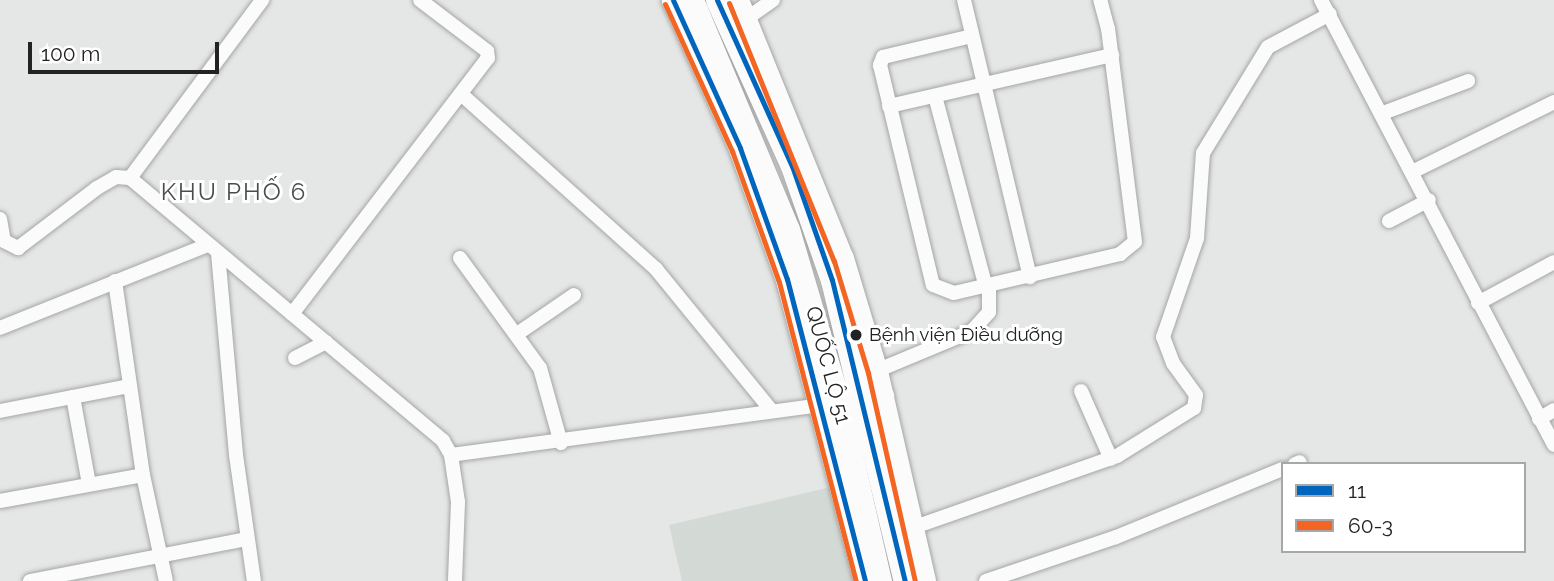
<!DOCTYPE html>
<meta charset="utf-8">
<style>
body{margin:0}
#map{position:relative;width:1554px;height:581px;overflow:hidden;background:#e5e7e6;font-family:Raleway,sans-serif}
div>[style]{position:absolute}
.built>*{inset:0;background:#d3d9d5}
.roads{filter:drop-shadow(0 0 2px #a4a6a5) drop-shadow(0 0 2px #a4a6a5)}
.minor>*{height:14px;margin:-7px;padding:0 7px;transform-origin:7px;border-radius:7px;background:#fbfbfb}
.primary>*{height:23px;margin:-11.5px;padding:0 11.5px;transform-origin:11.5px;border-radius:11.5px;background:#fbfbfb}
.trunk>*{height:23px;margin:-11.5px;padding:0 11.5px;transform-origin:11.5px;border-radius:11.5px;background:#fbfbfb}
.bus-1>*{height:5px;margin:-2.5px;padding:0 2.5px;transform-origin:2.5px;border-radius:2.5px;background:#0065bd}
.bus-2>*{height:5px;margin:-2.5px;padding:0 2.5px;transform-origin:2.5px;border-radius:2.5px;background:#f26522}
.dots>*{width:19px;height:19px;translate:-50% -50%;box-sizing:border-box;border:4px solid #fff;border-radius:50%}
span{translate:-50% -50%;white-space:nowrap;text-align:center;line-height:1.15;-webkit-text-stroke:6px #fff;paint-order:stroke}
.bus-label{font-size:19px;color:#212221}
.left{translate:0 -50%;text-align:left}
.street-label{font-size:21px;color:#212221}
.quarter-label{font-size:24px;color:#494c4a;letter-spacing:2px}
.legend{position:absolute;left:1281px;top:462px;width:245px;height:91px;box-sizing:border-box;background:#fff;border:2px solid #a6a7a6;margin:0;padding:9px 12px;list-style:none;font-size:21px;color:#212221}
.legend li{display:flex;align-items:center;gap:14px;height:35px}
.legend b{width:35px;border:2px solid #a6a7a6}
.scale{position:absolute;left:28px;top:42px;width:191px;height:32px;box-sizing:border-box;border:4px solid #212221;border-top:0;padding-left:9px;font-size:21px;line-height:24px;white-space:nowrap;color:#212221;-webkit-text-stroke:5px #fff;paint-order:stroke}
</style>
<div id="map">
<div class="built">
<i style="clip-path:polygon(835px 486px,857px 581px,682px 581px,669px 525px)"></i>
</div>
<div class="roads">
<div class="minor">
<i style="left:964px;top:0;width:285px;rotate:76.6deg"></i>
<i style="left:1321px;top:0;width:502px;rotate:62.36deg"></i>
<i style="left:746px;top:19px;width:33px;rotate:-35deg"></i>
<i style="left:972px;top:36px;width:91px;rotate:166.7deg"></i>
<i style="left:883px;top:57px;width:9px;rotate:111deg"></i>
<i style="left:880px;top:65px;width:226px;rotate:76.5deg"></i>
<i style="left:933px;top:285px;width:22px;rotate:21deg"></i>
<i style="left:954px;top:293px;width:171px;rotate:-13.2deg"></i>
<i style="left:1120px;top:254px;width:19px;rotate:-39deg"></i>
<i style="left:1135px;top:242px;width:215px;rotate:-97.2deg"></i>
<i style="left:1108px;top:29px;width:30px;rotate:-105deg"></i>
<i style="left:461px;top:94px;width:262px;rotate:41.9deg"></i>
<i style="left:656px;top:269px;width:181px;rotate:50.8deg"></i>
<i style="left:935px;top:96px;width:199px;rotate:75.1deg"></i>
<i style="left:889px;top:106px;width:229px;rotate:-12.9deg"></i>
<i style="left:1383px;top:113px;width:91px;rotate:-20.6deg"></i>
<i style="left:1414px;top:171px;width:156px;rotate:-26.2deg"></i>
<i style="left:130px;top:178px;width:222px;rotate:-53.4deg"></i>
<i style="left:0;top:219px;width:22px;rotate:80deg"></i>
<i style="left:4px;top:241px;width:16px;rotate:27deg"></i>
<i style="left:18px;top:248px;width:99px;rotate:-37.2deg"></i>
<i style="left:97px;top:188px;width:22px;rotate:-30deg"></i>
<i style="left:116px;top:177px;width:14px;rotate:4deg"></i>
<i style="left:130px;top:178px;width:409px;rotate:40deg"></i>
<i style="left:443px;top:441px;width:16px;rotate:60deg"></i>
<i style="left:451px;top:455px;width:48px;rotate:81.5deg"></i>
<i style="left:458px;top:502px;width:79px;rotate:92.2deg"></i>
<i style="left:1389px;top:221px;width:45px;rotate:-27.7deg"></i>
<i style="left:218px;top:253px;width:203px;rotate:84.9deg"></i>
<i style="left:236px;top:455px;width:127px;rotate:81.9deg"></i>
<i style="left:460px;top:258px;width:136px;rotate:54deg"></i>
<i style="left:540px;top:368px;width:78px;rotate:74.4deg"></i>
<i style="left:115px;top:281px;width:196px;rotate:81.8deg"></i>
<i style="left:143px;top:475px;width:108px;rotate:77.8deg"></i>
<i style="left:1478px;top:303px;width:86px;rotate:-28.3deg"></i>
<i style="left:292px;top:314px;width:322px;rotate:-52.6deg"></i>
<i style="left:488px;top:58px;width:7px;rotate:-98deg"></i>
<i style="left:487px;top:51px;width:84px;rotate:-142.7deg"></i>
<i style="left:0;top:328px;width:224px;rotate:-21.8deg"></i>
<i style="left:517px;top:334px;width:69px;rotate:-34.4deg"></i>
<i style="left:295px;top:358px;width:35px;rotate:-27deg"></i>
<i style="left:876px;top:371px;width:104px;rotate:-22.6deg"></i>
<i style="left:972px;top:331px;width:25px;rotate:-48deg"></i>
<i style="left:989px;top:312px;width:24px;rotate:-90deg"></i>
<i style="left:1081px;top:391px;width:74px;rotate:66.2deg"></i>
<i style="left:73px;top:397px;width:88px;rotate:79.6deg"></i>
<i style="left:0;top:411px;width:131px;rotate:-11deg"></i>
<i style="left:1539px;top:419px;width:17px;rotate:-31deg"></i>
<i style="left:451px;top:455px;width:375px;rotate:-7.7deg"></i>
<i style="left:1295px;top:464px;width:5px;rotate:-22deg"></i>
<i style="left:0;top:501px;width:145px;rotate:-10.3deg"></i>
<i style="left:906px;top:530px;width:224px;rotate:-19.3deg"></i>
<i style="left:1117px;top:456px;width:91px;rotate:-31.9deg"></i>
<i style="left:1194px;top:408px;width:13px;rotate:-81deg"></i>
<i style="left:1196px;top:395px;width:39px;rotate:-126deg"></i>
<i style="left:1173px;top:363px;width:28px;rotate:-111deg"></i>
<i style="left:1163px;top:337px;width:105px;rotate:-71deg"></i>
<i style="left:1197px;top:238px;width:85px;rotate:-86deg"></i>
<i style="left:1203px;top:153px;width:124px;rotate:-58.5deg"></i>
<i style="left:1268px;top:47px;width:70px;rotate:-28deg"></i>
<i style="left:30px;top:581px;width:220px;rotate:-11deg"></i>
<i style="left:986px;top:581px;width:137px;rotate:-18.7deg"></i>
<i style="left:1116px;top:537px;width:180px;rotate:-22.2deg"></i>
</div>
<div class="primary">
<i style="left:673px;top:0;width:162px;rotate:65.6deg"></i>
<i style="left:740px;top:148px;width:139px;rotate:70.3deg"></i>
<i style="left:787px;top:279px;width:312px;rotate:75.5deg"></i>
<i style="left:737px;top:0;width:279px;rotate:67.9deg"></i>
<i style="left:842px;top:258px;width:118px;rotate:73.3deg"></i>
<i style="left:876px;top:371px;width:215px;rotate:77.1deg"></i>
</div>
<div class="trunk">
<i style="left:692px;top:0;width:248px;rotate:67.3deg"></i>
<i style="left:788px;top:229px;width:180px;rotate:73.6deg"></i>
<i style="left:839px;top:402px;width:184px;rotate:77.1deg"></i>
<i style="left:717px;top:0;width:182px;rotate:65.7deg"></i>
<i style="left:792px;top:166px;width:121px;rotate:70.7deg"></i>
<i style="left:832px;top:280px;width:310px;rotate:76.4deg"></i>
<i style="left:823px;top:405px;width:60px;rotate:-8.7deg"></i>
</div>
</div>
<div class="bus-1">
<i style="left:673px;top:0;width:162px;rotate:65.6deg"></i>
<i style="left:740px;top:148px;width:139px;rotate:70.3deg"></i>
<i style="left:787px;top:279px;width:312px;rotate:75.5deg"></i>
<i style="left:717px;top:0;width:182px;rotate:65.7deg"></i>
<i style="left:792px;top:166px;width:121px;rotate:70.7deg"></i>
<i style="left:832px;top:280px;width:310px;rotate:76.4deg"></i>
</div>
<div class="bus-2">
<i style="left:729px;top:3px;width:279px;rotate:67.9deg"></i>
<i style="left:834px;top:261px;width:117px;rotate:73.1deg"></i>
<i style="left:868px;top:373px;width:213px;rotate:77.3deg"></i>
<i style="left:665px;top:4px;width:162px;rotate:65.5deg"></i>
<i style="left:732px;top:151px;width:139px;rotate:70.3deg"></i>
<i style="left:779px;top:282px;width:309px;rotate:75.6deg"></i>
</div>
<div class="dots">
<i style="left:856px;top:335px;background:#212221"></i>
</div>
<div class="bus-label">
<span class="left" style="left:869px;top:335px">Bệnh viện Điều dưỡng</span>
</div>
<div class="street-label">
<span style="left:828px;top:365px;rotate:75deg">QUỐC LỘ 51</span>
</div>
<div class="quarter-label">
<span style="left:234px;top:192px">KHU PHỐ 6</span>
</div>
<ul class="legend">
<li><b style="height:9px;background:#0065bd"></b>11</li>
<li><b style="height:9px;background:#f26522"></b>60-3</li>
</ul>
<div class="scale">100 m</div>
</div>
